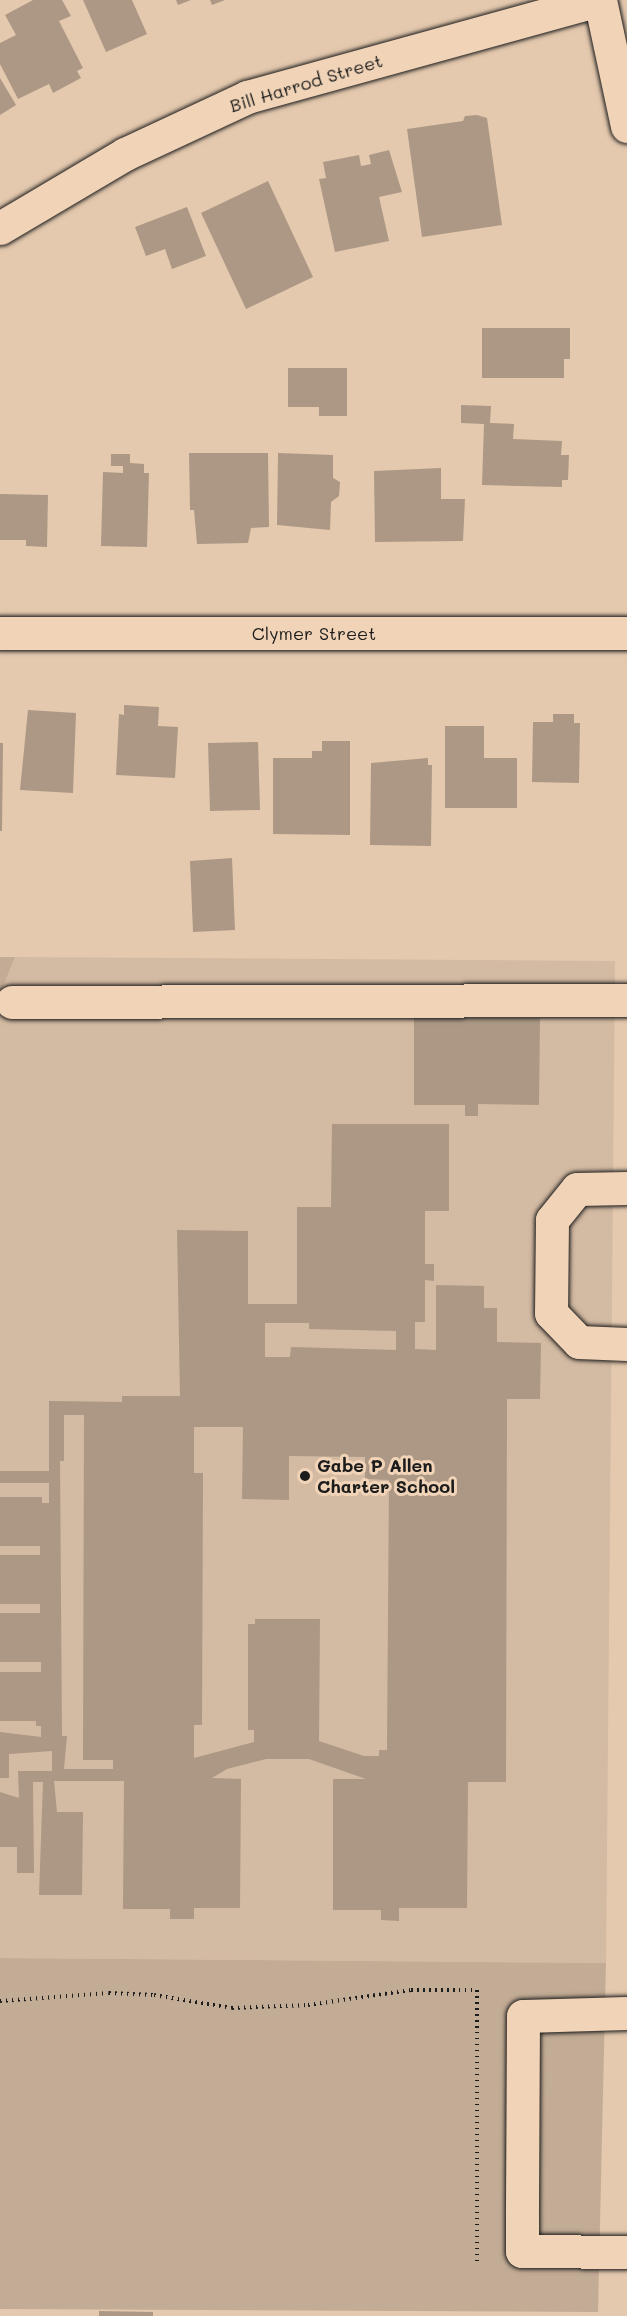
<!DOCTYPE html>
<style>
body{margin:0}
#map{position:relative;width:627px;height:2316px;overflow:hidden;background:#e4c9ae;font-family:Mali,sans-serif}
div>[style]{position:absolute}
.built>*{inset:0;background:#d3baa2}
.green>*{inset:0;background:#c3ac95}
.building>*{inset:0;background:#ac9885}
.path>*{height:4px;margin-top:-2px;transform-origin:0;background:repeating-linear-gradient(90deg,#1c1c1c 0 1.5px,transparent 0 6px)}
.roads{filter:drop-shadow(0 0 2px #1c1c1c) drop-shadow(0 0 2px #1c1c1c)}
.minor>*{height:33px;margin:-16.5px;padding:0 16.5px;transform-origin:16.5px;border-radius:16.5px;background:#f1d4b7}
.dots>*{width:16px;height:16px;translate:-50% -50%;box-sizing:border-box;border:3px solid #f1d4b7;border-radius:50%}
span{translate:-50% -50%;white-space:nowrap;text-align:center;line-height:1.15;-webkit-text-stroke:6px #f1d4b7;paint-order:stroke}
.street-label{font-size:18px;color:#1c1c1c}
.poi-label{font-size:18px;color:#1c1c1c;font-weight:700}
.left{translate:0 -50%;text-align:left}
</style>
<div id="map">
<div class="built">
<i style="clip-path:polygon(15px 957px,615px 961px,606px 1963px,0 1958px,0 994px)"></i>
</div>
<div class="green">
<i style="clip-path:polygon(0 957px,15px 957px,0 994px)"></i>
<i style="clip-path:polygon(0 1958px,606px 1963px,598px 2312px,0 2309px)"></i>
</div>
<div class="building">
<i style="clip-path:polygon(33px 0,62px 0,71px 16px,59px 21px,83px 68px,77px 71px,81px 78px,53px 93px,49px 84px,18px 99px,0 64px,0 43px,16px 35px,5px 15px)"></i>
<i style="clip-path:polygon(83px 0,132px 0,147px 34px,106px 52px)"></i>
<i style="clip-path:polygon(176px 0,191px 0,178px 5px)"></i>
<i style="clip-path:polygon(210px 0,225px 0,212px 5px)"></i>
<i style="clip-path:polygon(0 78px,16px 105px,0 115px)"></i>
<i style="clip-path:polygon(477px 115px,487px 118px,502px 225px,422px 237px,407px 129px,463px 121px,465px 116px)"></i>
<i style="clip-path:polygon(389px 150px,402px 192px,379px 197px,389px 241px,335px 252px,319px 179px,326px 178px,323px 162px,359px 155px,361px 166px,371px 164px,369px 155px)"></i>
<i style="clip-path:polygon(268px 181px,313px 277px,246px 309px,201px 213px)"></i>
<i style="clip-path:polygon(187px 207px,206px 256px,172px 269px,165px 249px,146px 256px,135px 227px)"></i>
<i style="clip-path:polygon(482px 328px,570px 328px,570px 359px,564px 359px,564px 378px,482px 378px)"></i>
<i style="clip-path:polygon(288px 368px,347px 368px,347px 416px,319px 416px,319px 407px,288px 407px)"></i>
<i style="clip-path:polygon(461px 405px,491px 406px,490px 423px,514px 424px,513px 439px,562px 441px,561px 455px,569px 455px,568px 480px,562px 480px,562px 487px,482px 485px,484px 424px,461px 423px)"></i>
<i style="clip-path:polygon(189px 453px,268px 453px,269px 527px,251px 528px,248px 543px,197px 544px,194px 510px,190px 510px)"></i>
<i style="clip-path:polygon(278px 453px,333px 455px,333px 478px,340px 482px,339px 496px,331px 502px,330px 530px,277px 525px)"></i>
<i style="clip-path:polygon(111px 454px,130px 454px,130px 463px,144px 464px,144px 473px,149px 473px,147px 547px,101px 546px,103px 472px,123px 473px,123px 466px,111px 466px)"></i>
<i style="clip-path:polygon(441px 468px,441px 499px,465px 499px,463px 541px,375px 542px,374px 471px)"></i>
<i style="clip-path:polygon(0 494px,48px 495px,47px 547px,26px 546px,26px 540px,0 540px)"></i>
<i style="clip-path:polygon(124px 705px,159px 707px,158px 726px,178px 727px,175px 778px,116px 775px,119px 714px,124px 715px)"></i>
<i style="clip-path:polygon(28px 710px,76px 713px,73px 793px,20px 790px)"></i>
<i style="clip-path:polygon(553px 714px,574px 714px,574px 723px,580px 723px,579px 783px,532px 782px,533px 722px,553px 722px)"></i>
<i style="clip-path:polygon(445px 726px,484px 726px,484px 758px,517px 758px,517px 808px,445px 808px)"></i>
<i style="clip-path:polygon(322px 741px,350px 741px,350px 835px,273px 834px,273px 758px,312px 758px,312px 751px,322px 751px)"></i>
<i style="clip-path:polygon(258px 742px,260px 810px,210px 811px,208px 743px)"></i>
<i style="clip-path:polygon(0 743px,3px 743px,2px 831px,0 831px)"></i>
<i style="clip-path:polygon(428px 758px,428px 765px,432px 765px,431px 846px,370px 845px,371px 763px)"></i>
<i style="clip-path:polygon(232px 858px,235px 930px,193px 932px,190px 861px)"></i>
<i style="clip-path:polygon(414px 1018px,540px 1018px,539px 1105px,478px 1104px,478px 1116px,465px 1116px,465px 1105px,414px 1105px)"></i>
<i style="clip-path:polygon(evenodd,332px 1124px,449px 1124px,449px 1211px,425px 1211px,425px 1264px,434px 1264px,434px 1281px,425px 1280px,425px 1322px,415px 1322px,415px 1349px,436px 1350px,436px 1285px,484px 1286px,484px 1308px,497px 1308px,497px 1342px,541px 1343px,540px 1399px,507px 1399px,506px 1782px,468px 1782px,467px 1908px,399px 1908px,399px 1921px,381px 1920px,381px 1910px,333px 1910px,333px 1779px,366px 1779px,309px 1759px,266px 1759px,227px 1769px,212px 1778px,241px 1779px,240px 1908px,194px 1908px,194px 1919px,170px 1919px,170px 1909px,123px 1909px,124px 1781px,54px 1781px,57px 1812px,83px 1812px,82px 1895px,39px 1895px,43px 1782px,33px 1782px,34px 1873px,17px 1873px,17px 1847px,0 1847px,0 1792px,19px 1798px,18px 1771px,52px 1771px,52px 1751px,9px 1754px,9px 1778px,0 1778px,0 1732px,41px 1737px,41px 1726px,36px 1726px,36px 1721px,0 1721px,0 1672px,41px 1672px,41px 1662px,0 1662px,0 1613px,40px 1613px,40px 1604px,0 1604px,0 1555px,40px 1555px,40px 1546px,0 1546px,0 1497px,42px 1497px,42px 1503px,49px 1503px,49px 1483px,0 1483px,0 1471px,49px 1471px,49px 1401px,122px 1402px,122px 1396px,180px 1396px,177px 1230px,248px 1231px,248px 1304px,297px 1304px,297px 1207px,331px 1207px,332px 1124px,265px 1323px,309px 1323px,309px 1329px,396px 1331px,396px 1350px,291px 1347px,290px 1357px,265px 1357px,265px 1323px,332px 1124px,64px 1415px,84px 1415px,83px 1760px,113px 1760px,113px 1769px,64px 1769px,67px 1736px,62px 1736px,60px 1461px,64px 1461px,64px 1415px,332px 1124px,194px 1427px,243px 1427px,242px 1499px,289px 1500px,289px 1456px,365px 1457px,365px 1479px,389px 1480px,387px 1750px,379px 1750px,379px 1756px,364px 1756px,319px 1741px,320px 1619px,255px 1619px,255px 1624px,248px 1624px,248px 1730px,254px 1730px,254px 1742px,194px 1758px,194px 1725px,202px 1725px,203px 1473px,194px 1473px,194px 1427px)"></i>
<i style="clip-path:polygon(99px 2311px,153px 2312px,153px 2316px,99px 2316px)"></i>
</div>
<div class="path">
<i style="left:0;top:2001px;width:109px;rotate:-4.2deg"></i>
<i style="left:109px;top:1993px;width:45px;rotate:2.5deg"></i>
<i style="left:154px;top:1995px;width:79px;rotate:9.5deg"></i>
<i style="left:232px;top:2008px;width:76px;rotate:-2.3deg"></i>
<i style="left:308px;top:2005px;width:104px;rotate:-8.3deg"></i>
<i style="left:411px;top:1990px;width:66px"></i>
<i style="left:477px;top:1990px;width:275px;rotate:90deg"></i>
</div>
<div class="roads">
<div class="minor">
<i style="left:600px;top:0;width:129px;rotate:77.9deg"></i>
<i style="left:0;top:228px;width:145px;rotate:-30.6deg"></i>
<i style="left:125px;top:154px;width:135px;rotate:-25deg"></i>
<i style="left:247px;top:97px;width:364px;rotate:-15.4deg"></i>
<i style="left:0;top:633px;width:627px"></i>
<i style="left:12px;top:1002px;width:615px;rotate:-0.19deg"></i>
<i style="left:627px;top:1188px;width:50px;rotate:178.9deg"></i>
<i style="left:577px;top:1189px;width:40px;rotate:129deg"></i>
<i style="left:552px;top:1220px;width:93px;rotate:90.6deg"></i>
<i style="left:551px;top:1313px;width:40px;rotate:46deg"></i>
<i style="left:579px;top:1342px;width:48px;rotate:2.4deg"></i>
<i style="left:627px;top:2013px;width:104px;rotate:178.3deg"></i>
<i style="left:523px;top:2016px;width:200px;rotate:90.3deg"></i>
<i style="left:522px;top:2216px;width:35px;rotate:90deg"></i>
<i style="left:522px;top:2251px;width:105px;rotate:0.5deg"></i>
</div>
</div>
<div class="dots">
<i style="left:305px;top:1476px;background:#1c1c1c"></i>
</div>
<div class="street-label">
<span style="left:306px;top:83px;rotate:-17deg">Bill Harrod Street</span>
<span style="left:314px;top:633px">Clymer Street</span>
</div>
<div class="poi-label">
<span class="left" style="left:317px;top:1476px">Gabe P Allen<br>Charter School</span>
</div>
</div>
